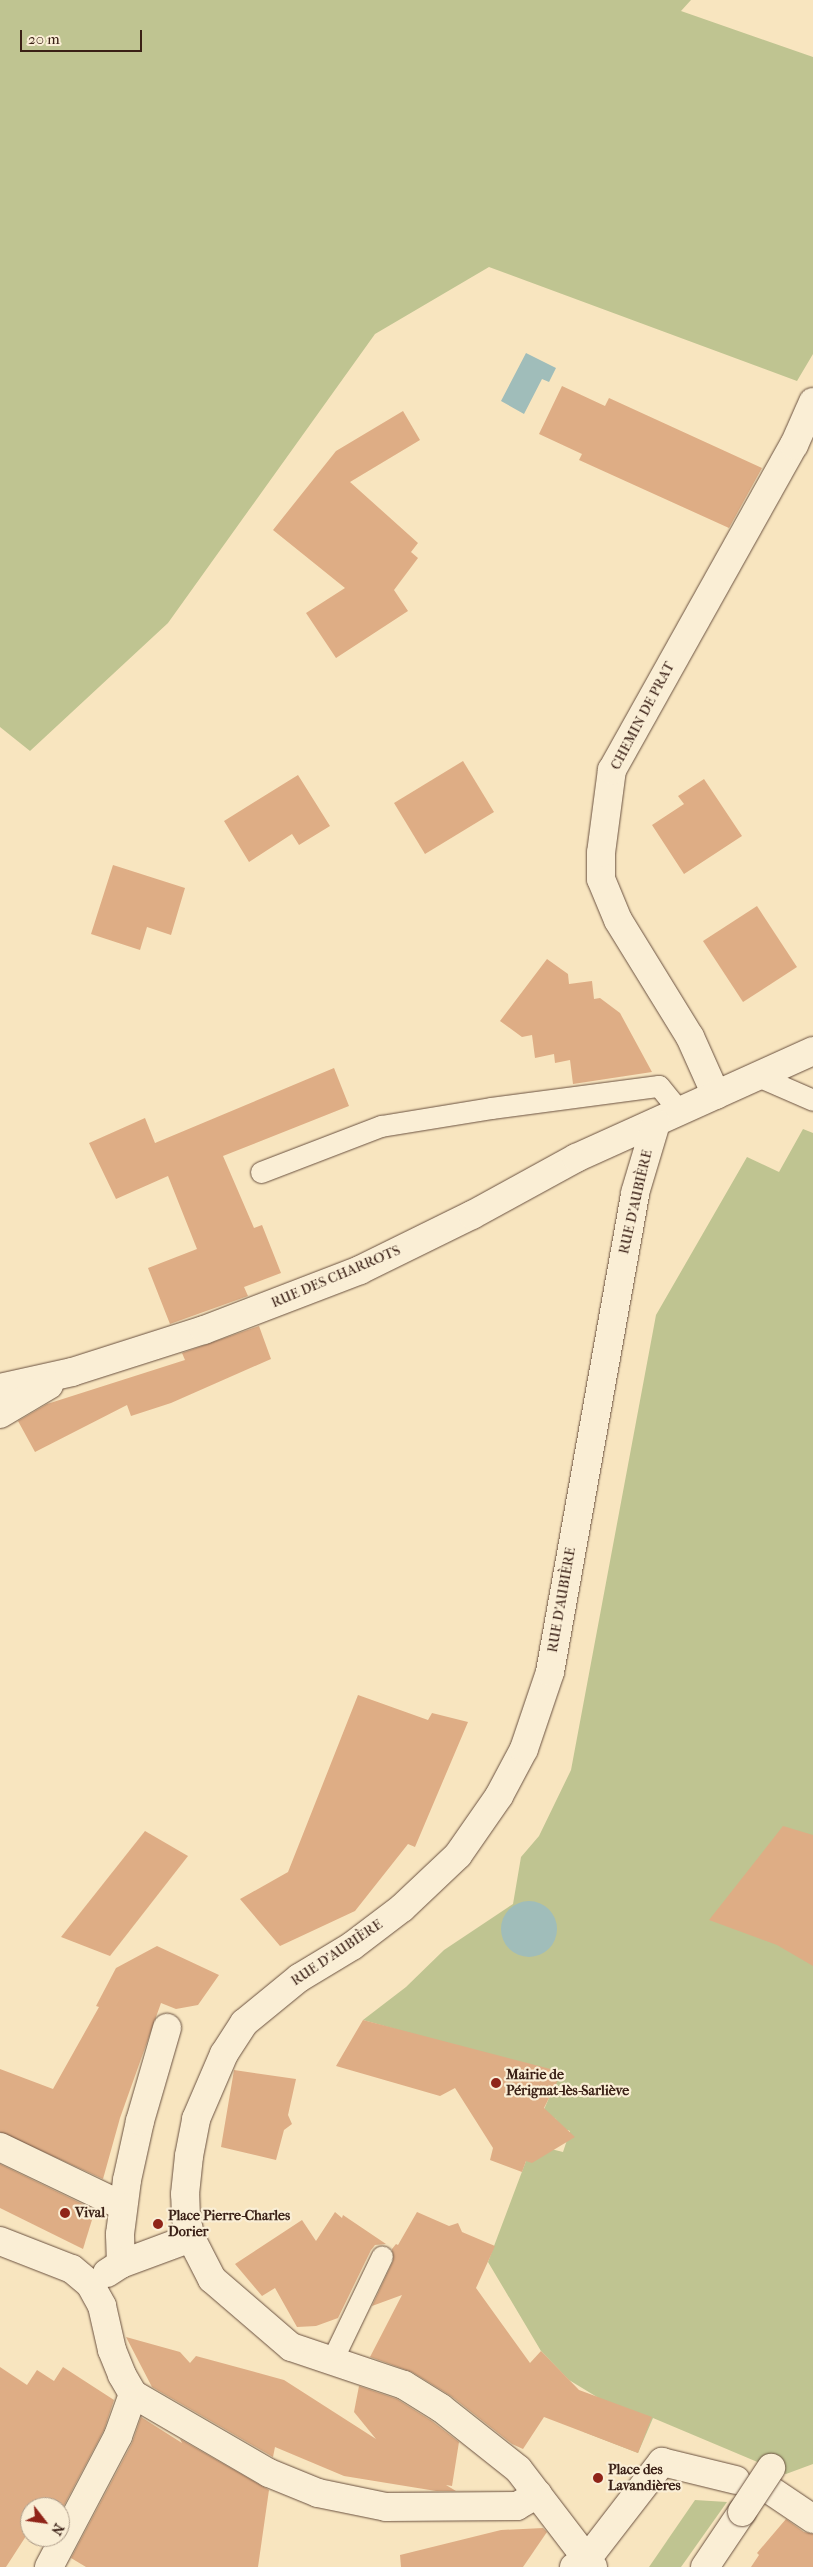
<!DOCTYPE html>
<meta charset="utf-8">
<style>
body{margin:0}
#map{position:relative;width:813px;height:2567px;overflow:hidden;background:#f8e5bf;font-family:"IM FELL French Canon",serif}
div>[style]{position:absolute}
.green>*{inset:0;background:#bfc491}
.water>*{inset:0;background:#a0bdba}
.round{border-radius:50%}
.building>*{inset:0;background:#dead85}
.roads{filter:drop-shadow(0 0 1px #6a5140) drop-shadow(0 0 1px #6a5140)}
.lane>*{height:21px;margin:-10.5px;padding:0 10.5px;transform-origin:10.5px;border-radius:10.5px;background:#faeed5}
.street>*{height:28px;margin:-14px;padding:0 14px;transform-origin:14px;border-radius:14px;background:#faeed5}
.bridges{filter:drop-shadow(0 0 1px #6a5140) drop-shadow(0 0 1px #6a5140)}
.street-bridge>*{height:28px;margin:-14px;padding:0 14px;transform-origin:14px;border-radius:14px;background:#faeed5}
.dots>*{width:14px;height:14px;translate:-50% -50%;box-sizing:border-box;border:2px solid #faeed5;border-radius:50%}
span{translate:-50% -50%;white-space:nowrap;text-align:center;line-height:1.15;-webkit-text-stroke:4.5px #faeed5;paint-order:stroke}
.street-label{font-size:14px;color:#3a2016}
.poi-label{font-size:14px;color:#3a2016;font-weight:700}
.left{translate:0 -50%;text-align:left}
.north{position:absolute;left:20px;top:2497px;width:50px;height:50px;box-sizing:border-box;background:#faeed5;border:1px solid #ad9c89;border-radius:50%;rotate:120deg;font-size:14px;font-weight:700;line-height:20px;text-align:center;color:#3a2016}
.north::after{content:'';display:block;margin:auto;width:18px;height:22px;background:#8f2418;clip-path:polygon(50% 0,100% 100%,50% 72%,0 100%)}
.scale{position:absolute;left:20px;top:30px;width:122px;height:22px;box-sizing:border-box;border:2px solid #3a2016;border-top:0;padding-left:6px;font-size:15px;line-height:18px;white-space:nowrap;color:#3a2016;-webkit-text-stroke:4px #faeed5;paint-order:stroke}
</style>
<div id="map">
<div class="green">
<i style="clip-path:polygon(0 0,691px 0,681px 11px,813px 57px,813px 354px,797px 381px,489px 267px,375px 334px,168px 623px,30px 751px,0 727px)"></i>
<i style="clip-path:polygon(803px 1129px,813px 1133px,813px 2464px,786px 2474px,653px 2418px,638px 2453px,584px 2432px,597px 2397px,569px 2380px,541px 2351px,488px 2262px,526px 2161px,551px 2149px,563px 2152px,570px 2131px,557px 2126px,556px 2119px,542px 2114px,559px 2075px,363px 2020px,406px 1987px,444px 1950px,513px 1904px,521px 1857px,539px 1836px,571px 1770px,656px 1315px,747px 1157px,779px 1172px)"></i>
<i style="clip-path:polygon(695px 2500px,727px 2502px,681px 2567px,649px 2567px)"></i>
</div>
<div class="water">
<i style="clip-path:polygon(526px 353px,556px 368px,549px 382px,542px 379px,524px 414px,501px 401px)"></i>
<i class="round" style="left:501px;top:1901px;width:56px;height:56px"></i>
</div>
<div class="building">
<i style="clip-path:polygon(562px 386px,605px 406px,609px 398px,762px 468px,729px 528px,579px 460px,582px 454px,539px 434px)"></i>
<i style="clip-path:polygon(403px 411px,420px 440px,350px 482px,418px 543px,411px 552px,418px 558px,394px 590px,408px 611px,336px 658px,306px 613px,345px 588px,273px 530px,336px 451px)"></i>
<i style="clip-path:polygon(463px 761px,494px 812px,425px 854px,394px 803px)"></i>
<i style="clip-path:polygon(298px 775px,330px 826px,299px 845px,292px 834px,249px 862px,224px 821px)"></i>
<i style="clip-path:polygon(704px 779px,742px 836px,684px 874px,652px 825px,684px 804px,678px 796px)"></i>
<i style="clip-path:polygon(113px 865px,185px 888px,171px 935px,147px 927px,140px 950px,91px 934px)"></i>
<i style="clip-path:polygon(757px 906px,797px 967px,743px 1002px,703px 941px)"></i>
<i style="clip-path:polygon(547px 959px,568px 974px,569px 984px,592px 981px,594px 999px,600px 998px,620px 1013px,652px 1072px,573px 1084px,570px 1060px,555px 1063px,554px 1054px,535px 1058px,532px 1035px,522px 1037px,500px 1021px)"></i>
<i style="clip-path:polygon(334px 1068px,349px 1106px,223px 1156px,254px 1228px,262px 1225px,281px 1273px,244px 1287px,248px 1296px,170px 1324px,148px 1268px,197px 1249px,168px 1176px,116px 1199px,89px 1143px,145px 1118px,155px 1143px)"></i>
<i style="clip-path:polygon(259px 1326px,271px 1359px,171px 1403px,131px 1416px,127px 1405px,35px 1452px,18px 1421px,47px 1404px,185px 1360px,182px 1353px)"></i>
<i style="clip-path:polygon(358px 1695px,428px 1720px,432px 1713px,468px 1722px,415px 1847px,408px 1844px,355px 1911px,280px 1946px,240px 1899px,288px 1872px)"></i>
<i style="clip-path:polygon(783px 1826px,813px 1835px,813px 1966px,777px 1945px,709px 1920px)"></i>
<i style="clip-path:polygon(145px 1831px,188px 1856px,110px 1956px,61px 1937px)"></i>
<i style="clip-path:polygon(157px 1946px,219px 1975px,198px 2005px,176px 2009px,161px 2003px,120px 2118px,103px 2179px,0 2132px,0 2069px,53px 2089px,99px 2007px,96px 2006px,116px 1968px)"></i>
<i style="clip-path:polygon(363px 2020px,562px 2072px,544px 2108px,575px 2137px,532px 2163px,526px 2161px,522px 2172px,490px 2160px,493px 2148px,455px 2088px,440px 2096px,336px 2066px)"></i>
<i style="clip-path:polygon(234px 2070px,296px 2079px,288px 2115px,292px 2124px,284px 2130px,276px 2160px,221px 2147px)"></i>
<i style="clip-path:polygon(0 2164px,95px 2210px,83px 2249px,0 2208px)"></i>
<i style="clip-path:polygon(335px 2212px,342px 2218px,343px 2215px,386px 2244px,375px 2245px,371px 2250px,338px 2318px,316px 2326px,297px 2327px,275px 2288px,262px 2296px,235px 2264px,302px 2220px,316px 2241px)"></i>
<i style="clip-path:polygon(417px 2212px,449px 2226px,458px 2223px,462px 2232px,495px 2246px,476px 2288px,530px 2363px,541px 2351px,579px 2390px,652px 2417px,638px 2453px,544px 2417px,523px 2449px,512px 2444px,451px 2396px,412px 2372px,370px 2357px,402px 2295px,372px 2306px,393px 2261px,392px 2249px,396px 2244px,398px 2245px)"></i>
<i style="clip-path:polygon(126px 2337px,180px 2352px,190px 2363px,196px 2356px,284px 2380px,376px 2439px,354px 2412px,359px 2386px,397px 2399px,432px 2421px,459px 2442px,452px 2486px,446px 2485px,456px 2491px,436px 2491px,344px 2476px,275px 2447px,273px 2457px,152px 2387px)"></i>
<i style="clip-path:polygon(0 2367px,27px 2385px,37px 2370px,54px 2381px,63px 2367px,114px 2400px,104px 2430px,60px 2513px,60px 2507px,30px 2507px,30px 2534px,28px 2533px,6px 2567px,0 2567px)"></i>
<i style="clip-path:polygon(141px 2417px,182px 2443px,180px 2439px,269px 2490px,258px 2567px,86px 2567px,71px 2558px,132px 2443px)"></i>
<i style="clip-path:polygon(786px 2519px,804px 2532px,813px 2534px,813px 2567px,751px 2567px,759px 2555px,757px 2553px)"></i>
<i style="clip-path:polygon(543px 2528px,547px 2532px,523px 2567px,401px 2567px,400px 2555px,501px 2530px)"></i>
</div>
<div class="roads">
<div class="lane">
<i style="left:758px;top:1076px;width:60px;rotate:23.6deg"></i>
<i style="left:261px;top:1172px;width:129px;rotate:-21deg"></i>
<i style="left:381px;top:1126px;width:111px;rotate:-9.3deg"></i>
<i style="left:491px;top:1108px;width:169px;rotate:-7.5deg"></i>
<i style="left:659px;top:1086px;width:33px;rotate:51deg"></i>
<i style="left:332px;top:2360px;width:115px;rotate:-64.3deg"></i>
</div>
<div class="street">
<i style="left:716px;top:1095px;width:64px;rotate:-114.1deg"></i>
<i style="left:690px;top:1037px;width:137px;rotate:-121.6deg"></i>
<i style="left:618px;top:920px;width:44px;rotate:-112.5deg"></i>
<i style="left:601px;top:879px;width:26px;rotate:-90deg"></i>
<i style="left:601px;top:853px;width:84px;rotate:-82.5deg"></i>
<i style="left:612px;top:770px;width:372px;rotate:-60.8deg"></i>
<i style="left:794px;top:445px;width:47px;rotate:-66.2deg"></i>
<i style="left:0;top:1388px;width:74px;rotate:-12.5deg"></i>
<i style="left:72px;top:1372px;width:139px;rotate:-17.7deg"></i>
<i style="left:204px;top:1330px;width:167px;rotate:-21deg"></i>
<i style="left:360px;top:1270px;width:125px;rotate:-26.2deg"></i>
<i style="left:472px;top:1215px;width:119px;rotate:-28.7deg"></i>
<i style="left:576px;top:1158px;width:260px;rotate:-24.3deg"></i>
<i style="left:0;top:1414px;width:57px;rotate:-30.6deg"></i>
<i style="left:0;top:2147px;width:136px;rotate:25.6deg"></i>
<i style="left:0;top:2241px;width:77px;rotate:21.3deg"></i>
<i style="left:72px;top:2269px;width:23px;rotate:40deg"></i>
<i style="left:90px;top:2284px;width:25px;rotate:61deg"></i>
<i style="left:102px;top:2306px;width:45px;rotate:77.2deg"></i>
<i style="left:112px;top:2350px;width:27px;rotate:68deg"></i>
<i style="left:122px;top:2375px;width:22px;rotate:60deg"></i>
<i style="left:133px;top:2394px;width:157px;rotate:30.2deg"></i>
<i style="left:269px;top:2473px;width:53px;rotate:22.2deg"></i>
<i style="left:318px;top:2493px;width:69px;rotate:11.6deg"></i>
<i style="left:386px;top:2507px;width:131px;rotate:-0.4deg"></i>
<i style="left:517px;top:2506px;width:24px;rotate:-30deg"></i>
<i style="left:121px;top:2264px;width:30px;rotate:-92deg"></i>
<i style="left:120px;top:2234px;width:54px;rotate:-82.6deg"></i>
<i style="left:127px;top:2180px;width:60px;rotate:-77.6deg"></i>
<i style="left:140px;top:2121px;width:97px;rotate:-73.8deg"></i>
<i style="left:107px;top:2273px;width:17px;rotate:-33deg"></i>
<i style="left:121px;top:2264px;width:75px;rotate:-20.4deg"></i>
<i style="left:773px;top:2492px;width:48px;rotate:34deg"></i>
<i style="left:49px;top:2567px;width:148px;rotate:-62.2deg"></i>
<i style="left:118px;top:2436px;width:45px;rotate:-70.3deg"></i>
<i style="left:574px;top:2567px;width:15px;rotate:-32deg"></i>
<i style="left:587px;top:2559px;width:123px;rotate:-52.3deg"></i>
<i style="left:662px;top:2462px;width:76px;rotate:13.7deg"></i>
<i style="left:593px;top:2567px;width:123px;rotate:-127.4deg"></i>
<i style="left:518px;top:2469px;width:98px;rotate:-141.6deg"></i>
<i style="left:441px;top:2408px;width:44px;rotate:-148.1deg"></i>
<i style="left:404px;top:2385px;width:119px;rotate:-161.4deg"></i>
<i style="left:291px;top:2347px;width:104px;rotate:-139.3deg"></i>
<i style="left:212px;top:2279px;width:46px;rotate:-117.1deg"></i>
<i style="left:191px;top:2238px;width:21px;rotate:-104deg"></i>
<i style="left:186px;top:2218px;width:24px;rotate:-92deg"></i>
<i style="left:185px;top:2194px;width:38px;rotate:-84deg"></i>
<i style="left:189px;top:2156px;width:38px;rotate:-79deg"></i>
<i style="left:196px;top:2119px;width:71px;rotate:-66.7deg"></i>
<i style="left:224px;top:2054px;width:37px;rotate:-57deg"></i>
<i style="left:244px;top:2023px;width:71px;rotate:-39.3deg"></i>
<i style="left:299px;top:1978px;width:62px;rotate:-31.1deg"></i>
<i style="left:352px;top:1946px;width:63px;rotate:-37.2deg"></i>
<i style="left:402px;top:1908px;width:77px;rotate:-43.4deg"></i>
<i style="left:458px;top:1855px;width:72px;rotate:-55.2deg"></i>
<i style="left:499px;top:1796px;width:53px;rotate:-62deg"></i>
<i style="left:524px;top:1749px;width:81px;rotate:-71.3deg"></i>
<i style="left:550px;top:1672px;width:486px;rotate:-79.9deg"></i>
<i style="left:635px;top:1193px;width:73px;rotate:-73.3deg"></i>
<i style="left:705px;top:2567px;width:66px;rotate:-56.1deg"></i>
</div>
</div>
<div class="bridges">
<div class="street-bridge">
<i style="left:742px;top:2512px;width:53px;rotate:-56.6deg"></i>
</div>
</div>
<div class="dots">
<i style="left:496px;top:2083px;background:#8f2418"></i>
<i style="left:65px;top:2213px;background:#8f2418"></i>
<i style="left:158px;top:2224px;background:#8f2418"></i>
<i style="left:598px;top:2478px;background:#8f2418"></i>
</div>
<div class="street-label">
<span style="left:643px;top:716px;rotate:-62deg">CHEMIN DE PRAT</span>
<span style="left:636px;top:1202px;rotate:-77deg">RUE D'AUBIÈRE</span>
<span style="left:336px;top:1277px;rotate:-23deg">RUE DES CHARROTS</span>
<span style="left:562px;top:1600px;rotate:-80deg">RUE D'AUBIÈRE</span>
<span style="left:337px;top:1953px;rotate:-34deg">RUE D'AUBIÈRE</span>
</div>
<div class="poi-label">
<span class="left" style="left:506px;top:2083px">Mairie de<br>Pérignat-lès-Sarliève</span>
<span class="left" style="left:75px;top:2213px">Vival</span>
<span class="left" style="left:168px;top:2224px">Place Pierre-Charles<br>Dorier</span>
<span class="left" style="left:608px;top:2478px">Place des<br>Lavandières</span>
</div>
<div class="north">N</div>
<div class="scale">20 m</div>
</div>
